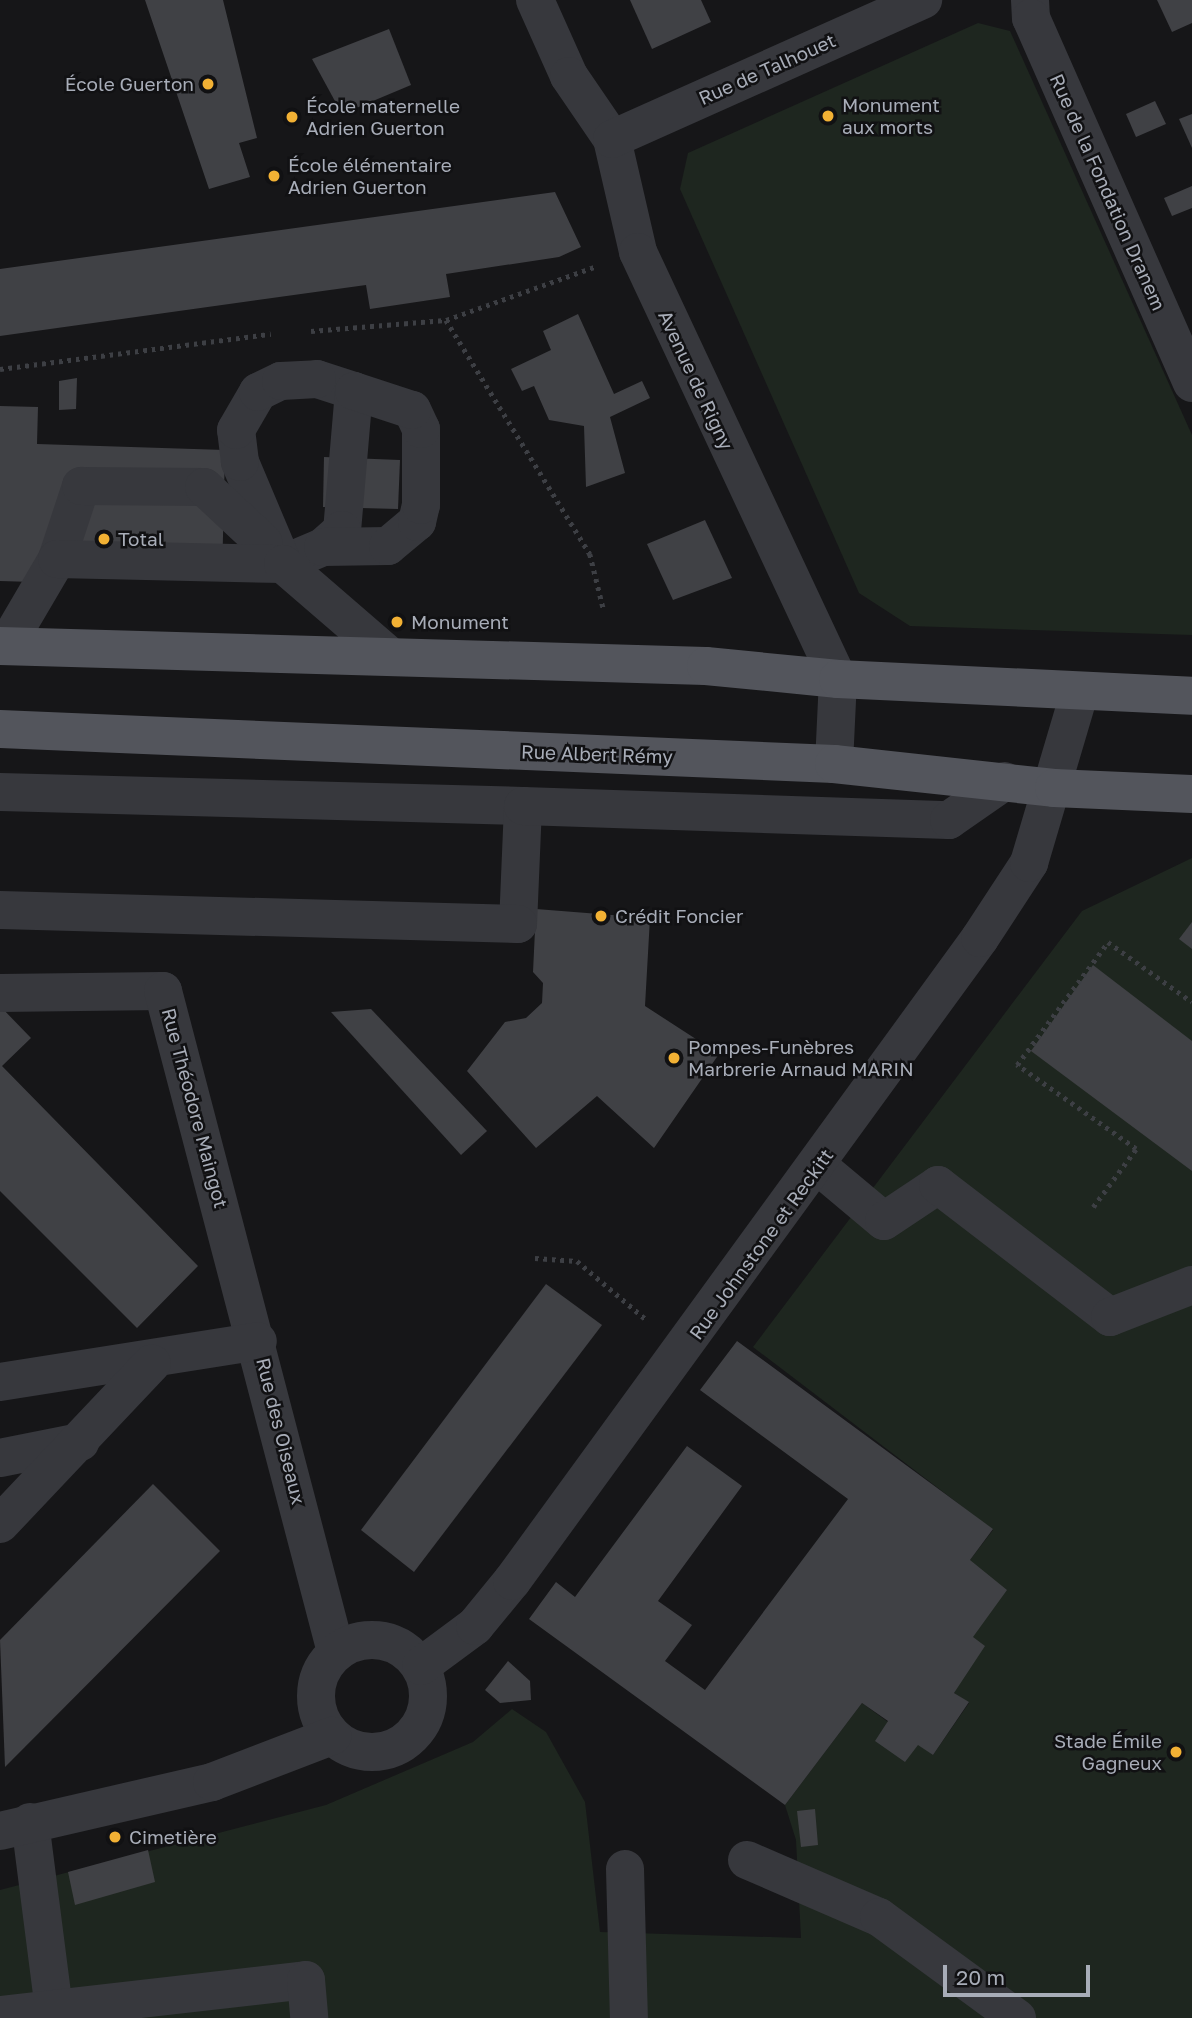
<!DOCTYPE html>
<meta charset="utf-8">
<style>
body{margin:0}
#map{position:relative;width:1192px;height:2018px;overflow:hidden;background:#161618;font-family:"Golos Text",sans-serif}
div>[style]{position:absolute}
.green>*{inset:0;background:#1e261f}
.building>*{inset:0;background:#404145}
.path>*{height:4.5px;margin-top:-2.25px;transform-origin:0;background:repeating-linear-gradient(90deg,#3d3f44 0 3.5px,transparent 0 8.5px)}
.minor>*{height:38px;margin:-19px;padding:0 19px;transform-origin:19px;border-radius:19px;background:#37383d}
.minor>.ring{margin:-19px;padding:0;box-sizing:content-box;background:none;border:38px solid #37383d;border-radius:50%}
.major>*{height:38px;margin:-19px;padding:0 19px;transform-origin:19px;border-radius:19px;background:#53555c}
.dots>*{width:19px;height:19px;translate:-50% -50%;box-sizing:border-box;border:4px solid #111113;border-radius:50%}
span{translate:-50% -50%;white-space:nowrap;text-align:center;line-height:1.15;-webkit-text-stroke:5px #111113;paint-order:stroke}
.street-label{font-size:19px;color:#a8adb8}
.poi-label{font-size:19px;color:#a8adb8}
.right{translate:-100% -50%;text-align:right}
.left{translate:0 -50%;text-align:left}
.scale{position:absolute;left:943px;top:1965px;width:147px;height:32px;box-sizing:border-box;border:4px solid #a8adb8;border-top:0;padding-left:9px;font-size:21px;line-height:24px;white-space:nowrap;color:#a8adb8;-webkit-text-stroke:5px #111113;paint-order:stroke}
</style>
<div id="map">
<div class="green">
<i style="clip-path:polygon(978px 23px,1010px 31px,1192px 435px,1192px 635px,910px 626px,859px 593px,680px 189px,688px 153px)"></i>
<i style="clip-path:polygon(1192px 858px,1192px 2018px,0 2018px,0 1890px,326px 1805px,473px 1742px,512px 1709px,546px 1732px,585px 1802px,600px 1932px,801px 1938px,796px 1840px,785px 1805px,862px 1703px,933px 1755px,969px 1703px,954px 1693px,973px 1637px,970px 1560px,993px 1530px,753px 1347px,1082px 911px)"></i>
</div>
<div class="building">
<i style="clip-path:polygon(145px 0,223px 0,257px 138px,239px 143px,250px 177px,209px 189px)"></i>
<i style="clip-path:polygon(630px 0,701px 0,711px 22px,652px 49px)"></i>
<i style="clip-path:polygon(1157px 0,1192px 0,1192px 23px,1172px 32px)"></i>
<i style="clip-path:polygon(389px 29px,411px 85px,342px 114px,312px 59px)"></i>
<i style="clip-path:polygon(1155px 101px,1166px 124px,1136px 137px,1126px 114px)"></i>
<i style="clip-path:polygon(1192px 114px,1192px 148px,1179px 119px)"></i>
<i style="clip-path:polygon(1192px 186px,1192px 208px,1172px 216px,1164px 198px)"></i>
<i style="clip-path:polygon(555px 192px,581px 247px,559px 257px,446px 274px,450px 297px,370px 309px,366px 285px,0 336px,0 269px)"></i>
<i style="clip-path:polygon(578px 314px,614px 394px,642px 381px,650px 398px,610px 417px,625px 473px,586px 487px,584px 426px,549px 420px,534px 386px,522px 391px,511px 369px,551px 350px,543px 331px)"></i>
<i style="clip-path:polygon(77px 378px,76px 409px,59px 410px,59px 381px)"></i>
<i style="clip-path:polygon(0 406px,38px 407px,37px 444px,225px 450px,222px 578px,34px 571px,33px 582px,0 581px)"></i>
<i style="clip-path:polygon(324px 457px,400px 460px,398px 509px,323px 507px)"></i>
<i style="clip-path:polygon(705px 520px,732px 578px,673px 600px,647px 544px)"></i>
<i style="clip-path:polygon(536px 909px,650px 918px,645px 1006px,719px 1054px,654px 1148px,597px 1096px,536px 1148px,467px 1071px,505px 1022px,526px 1018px,542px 1003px,543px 983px,533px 972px)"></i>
<i style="clip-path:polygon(1192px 922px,1192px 949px,1179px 939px)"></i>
<i style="clip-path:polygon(1093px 965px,1192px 1041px,1192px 1171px,1031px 1051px)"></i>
<i style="clip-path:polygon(0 1006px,31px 1038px,2px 1066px,198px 1266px,137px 1328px,0 1191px)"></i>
<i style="clip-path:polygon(371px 1009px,487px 1131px,461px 1155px,331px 1012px)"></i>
<i style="clip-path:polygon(546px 1284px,602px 1325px,414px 1572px,361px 1530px)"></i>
<i style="clip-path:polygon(737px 1341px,993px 1529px,970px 1560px,1007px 1590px,973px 1637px,985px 1646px,954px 1693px,969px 1702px,933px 1755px,918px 1745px,905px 1762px,875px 1741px,888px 1721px,862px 1703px,785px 1805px,529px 1619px,556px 1582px,575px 1597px,687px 1446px,742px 1486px,658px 1601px,692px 1625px,665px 1661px,705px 1690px,848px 1499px,700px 1390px)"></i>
<i style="clip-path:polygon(153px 1484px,220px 1551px,5px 1767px,0 1640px)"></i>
<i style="clip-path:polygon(508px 1661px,530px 1681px,531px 1700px,500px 1703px,485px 1690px)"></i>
<i style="clip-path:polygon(815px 1809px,818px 1845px,801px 1847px,797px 1811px)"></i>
<i style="clip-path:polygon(148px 1850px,155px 1882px,75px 1905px,68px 1872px)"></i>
</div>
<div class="path">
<i style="left:446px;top:320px;width:275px;rotate:58.4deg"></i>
<i style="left:590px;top:554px;width:55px;rotate:76.2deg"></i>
<i style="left:311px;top:331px;width:135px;rotate:-4.7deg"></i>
<i style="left:446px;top:320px;width:160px;rotate:-19.7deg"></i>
<i style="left:0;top:369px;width:273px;rotate:-7.4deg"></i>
<i style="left:1093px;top:1207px;width:72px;rotate:-53.4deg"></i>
<i style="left:1136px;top:1149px;width:146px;rotate:-144.8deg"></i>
<i style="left:1017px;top:1065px;width:153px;rotate:-53.5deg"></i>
<i style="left:1108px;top:942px;width:103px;rotate:35.5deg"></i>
<i style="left:535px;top:1258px;width:42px;rotate:4.1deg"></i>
<i style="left:577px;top:1261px;width:93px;rotate:40.2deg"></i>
</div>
<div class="minor">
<i style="left:535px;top:0;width:83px;rotate:65.9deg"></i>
<i style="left:569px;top:76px;width:76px;rotate:55.7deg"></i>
<i style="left:612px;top:139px;width:116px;rotate:77deg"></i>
<i style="left:638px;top:252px;width:472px;rotate:64.9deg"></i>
<i style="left:838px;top:679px;width:85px;rotate:92.7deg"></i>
<i style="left:1030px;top:0;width:18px;rotate:87deg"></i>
<i style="left:1031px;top:18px;width:399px;rotate:66.2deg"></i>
<i style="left:612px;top:139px;width:341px;rotate:-24.1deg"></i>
<i style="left:317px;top:379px;width:39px;rotate:18deg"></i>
<i style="left:354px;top:391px;width:140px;rotate:94.9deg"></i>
<i style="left:342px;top:530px;width:25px;rotate:138deg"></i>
<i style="left:323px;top:547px;width:43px;rotate:157deg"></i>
<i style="left:283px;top:564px;width:111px;rotate:-112.9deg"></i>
<i style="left:240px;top:462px;width:32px;rotate:-97deg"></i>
<i style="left:236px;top:430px;width:44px;rotate:-59.9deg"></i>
<i style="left:258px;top:392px;width:25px;rotate:-26deg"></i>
<i style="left:281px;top:381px;width:36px;rotate:-3deg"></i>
<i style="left:323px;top:547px;width:65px;rotate:-0.9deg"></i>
<i style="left:388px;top:546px;width:38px;rotate:-40deg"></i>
<i style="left:417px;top:522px;width:17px;rotate:-77deg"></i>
<i style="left:421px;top:505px;width:76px;rotate:-90deg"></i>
<i style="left:421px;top:429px;width:21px;rotate:-115deg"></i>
<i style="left:412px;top:410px;width:61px;rotate:-161.9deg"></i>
<i style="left:57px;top:559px;width:77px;rotate:-71.8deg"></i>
<i style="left:81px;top:486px;width:123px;rotate:0.5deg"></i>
<i style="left:204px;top:487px;width:81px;rotate:43deg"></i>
<i style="left:6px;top:646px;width:101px;rotate:-59.6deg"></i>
<i style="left:57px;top:559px;width:226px;rotate:1.3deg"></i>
<i style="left:283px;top:564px;width:136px;rotate:40.8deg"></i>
<i style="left:0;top:792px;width:523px;rotate:1.53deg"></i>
<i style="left:523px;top:806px;width:118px;rotate:92.4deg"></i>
<i style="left:518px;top:924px;width:518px;rotate:-178.45deg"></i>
<i style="left:523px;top:806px;width:426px;rotate:1.9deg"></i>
<i style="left:949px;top:820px;width:68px;rotate:-34.9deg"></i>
<i style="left:0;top:993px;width:163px;rotate:-0.7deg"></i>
<i style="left:163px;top:991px;width:683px;rotate:75.33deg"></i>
<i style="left:817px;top:1165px;width:87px;rotate:39.9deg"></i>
<i style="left:884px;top:1221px;width:65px;rotate:-33.7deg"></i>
<i style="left:938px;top:1185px;width:217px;rotate:37.5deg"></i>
<i style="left:1110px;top:1317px;width:88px;rotate:-21.3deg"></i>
<i style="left:0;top:1382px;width:261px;rotate:-9deg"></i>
<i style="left:0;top:1458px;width:82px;rotate:-11.3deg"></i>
<i style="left:0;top:1524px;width:221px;rotate:-46.6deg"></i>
<i class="ring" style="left:316px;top:1640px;width:74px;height:74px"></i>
<i style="left:421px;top:1666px;width:67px;rotate:-36.5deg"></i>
<i style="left:475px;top:1626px;width:58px;rotate:-50.6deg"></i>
<i style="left:512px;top:1581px;width:795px;rotate:-53.95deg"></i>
<i style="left:980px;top:938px;width:90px;rotate:-56.8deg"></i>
<i style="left:1029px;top:863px;width:179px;rotate:-73.5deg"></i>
<i style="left:30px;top:1822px;width:189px;rotate:82.7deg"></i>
<i style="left:0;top:1831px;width:218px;rotate:-13deg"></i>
<i style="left:212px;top:1782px;width:129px;rotate:-21deg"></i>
<i style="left:747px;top:1860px;width:144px;rotate:23.4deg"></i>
<i style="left:879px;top:1917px;width:171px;rotate:36.2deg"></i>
<i style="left:625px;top:1869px;width:149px;rotate:88.5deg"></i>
<i style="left:0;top:2015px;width:308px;rotate:-6.5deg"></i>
<i style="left:306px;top:1980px;width:38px;rotate:85deg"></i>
</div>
<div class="major">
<i style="left:0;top:646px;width:706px;rotate:1.62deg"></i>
<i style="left:706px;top:666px;width:133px;rotate:5.6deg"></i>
<i style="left:838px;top:679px;width:354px;rotate:2.7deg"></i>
<i style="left:0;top:729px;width:835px;rotate:2.4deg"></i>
<i style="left:834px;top:764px;width:221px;rotate:6.2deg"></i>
<i style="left:1054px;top:788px;width:138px;rotate:2.5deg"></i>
</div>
<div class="dots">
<i style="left:208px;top:84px;background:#f2b134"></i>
<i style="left:828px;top:116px;background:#f2b134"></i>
<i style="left:292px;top:117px;background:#f2b134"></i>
<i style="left:274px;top:176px;background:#f2b134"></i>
<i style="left:104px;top:539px;background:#f2b134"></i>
<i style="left:397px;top:622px;background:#f2b134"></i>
<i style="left:601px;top:916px;background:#f2b134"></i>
<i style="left:674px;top:1058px;background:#f2b134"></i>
<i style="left:1176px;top:1752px;background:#f2b134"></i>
<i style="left:115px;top:1837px;background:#f2b134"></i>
</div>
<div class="street-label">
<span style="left:767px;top:69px;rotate:-24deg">Rue de Talhouet</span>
<span style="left:1108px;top:192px;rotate:66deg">Rue de la Fondation Dranem</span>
<span style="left:696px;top:380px;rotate:65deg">Avenue de Rigny</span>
<span style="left:597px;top:754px;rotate:2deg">Rue Albert Rémy</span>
<span style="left:195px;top:1108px;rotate:75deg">Rue Théodore Maingot</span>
<span style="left:761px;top:1244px;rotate:-54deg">Rue Johnstone et Reckitt</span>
<span style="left:281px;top:1431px;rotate:76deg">Rue des Oiseaux</span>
</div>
<div class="poi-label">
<span class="right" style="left:194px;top:84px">École Guerton</span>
<span class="left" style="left:842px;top:116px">Monument<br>aux morts</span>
<span class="left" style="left:306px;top:117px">École maternelle<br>Adrien Guerton</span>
<span class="left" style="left:288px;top:176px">École élémentaire<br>Adrien Guerton</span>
<span class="left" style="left:118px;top:539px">Total</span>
<span class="left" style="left:411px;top:622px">Monument</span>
<span class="left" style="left:615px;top:916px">Crédit Foncier</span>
<span class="left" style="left:688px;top:1058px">Pompes-Funèbres<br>Marbrerie Arnaud MARIN</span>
<span class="right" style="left:1162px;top:1752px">Stade Émile<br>Gagneux</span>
<span class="left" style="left:129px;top:1837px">Cimetière</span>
</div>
<div class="scale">20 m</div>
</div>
